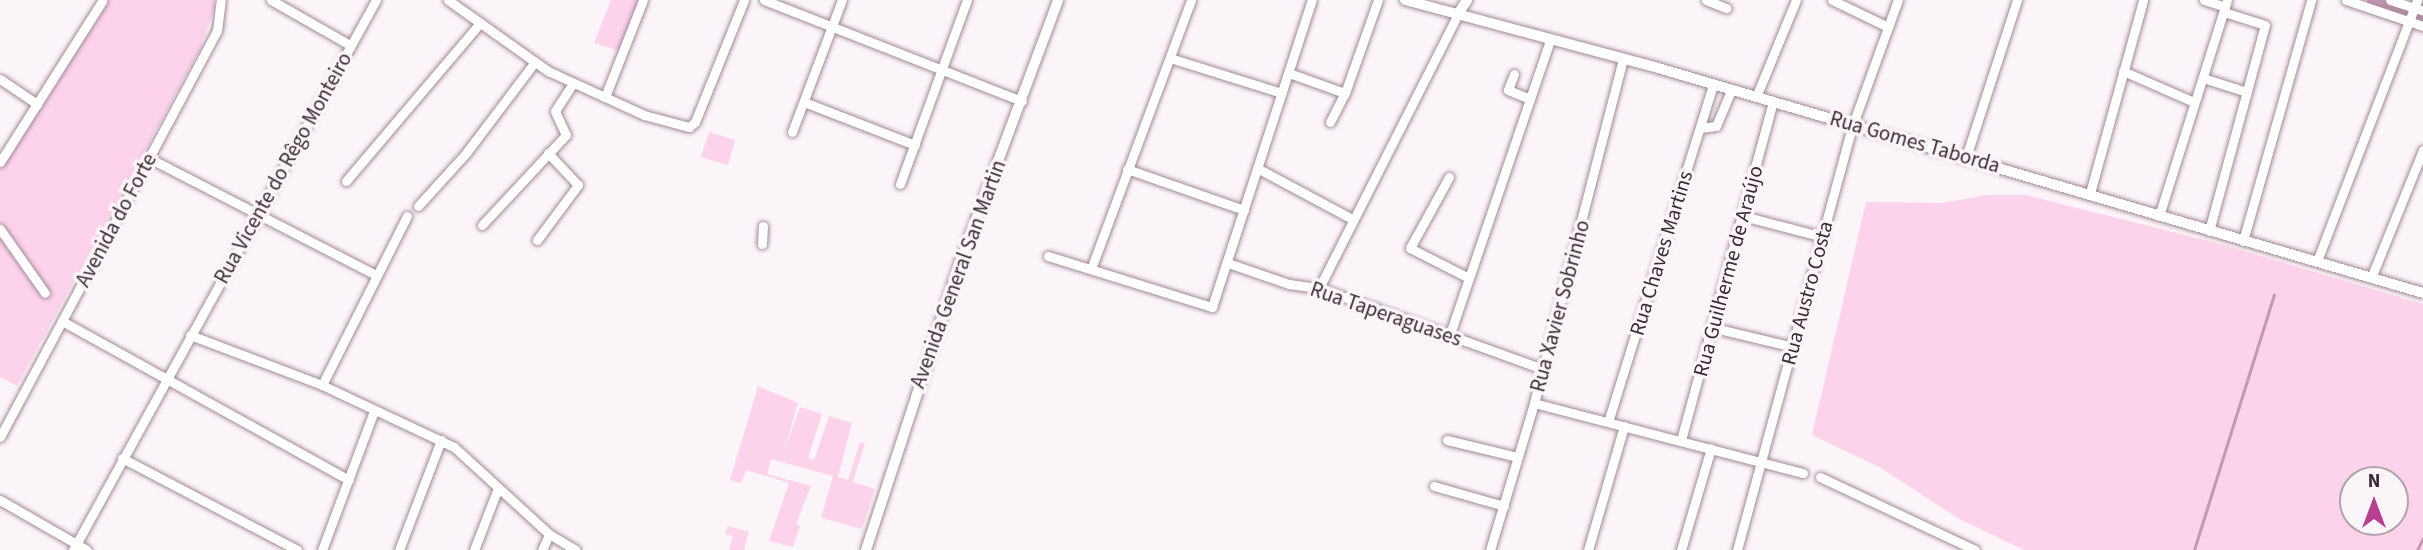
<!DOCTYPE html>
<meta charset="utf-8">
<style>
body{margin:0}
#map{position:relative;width:2423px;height:550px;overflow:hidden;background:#fbf5f9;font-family:"Source Sans 3",sans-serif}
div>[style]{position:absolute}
.green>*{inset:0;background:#fcd3eb}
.stream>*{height:2.5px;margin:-1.25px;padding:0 1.25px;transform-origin:1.25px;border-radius:1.25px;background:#c697b3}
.canal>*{height:9px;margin:-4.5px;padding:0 4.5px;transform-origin:4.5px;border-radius:4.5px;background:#c697b3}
.roads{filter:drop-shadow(0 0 2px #a38898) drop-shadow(0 0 2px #a38898)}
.minor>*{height:9px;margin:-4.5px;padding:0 4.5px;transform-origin:4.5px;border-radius:4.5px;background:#fff}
.major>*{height:10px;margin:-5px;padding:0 5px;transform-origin:5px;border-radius:5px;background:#fff}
span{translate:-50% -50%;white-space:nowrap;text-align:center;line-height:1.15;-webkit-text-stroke:7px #fbf5f9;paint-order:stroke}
.street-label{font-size:21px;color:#372c33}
.north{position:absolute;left:2339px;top:466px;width:70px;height:70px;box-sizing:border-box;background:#fbf5f9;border:2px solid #ada5aa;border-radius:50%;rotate:0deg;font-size:19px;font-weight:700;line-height:28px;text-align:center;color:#372c33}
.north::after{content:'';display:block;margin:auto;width:24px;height:32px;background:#b73e91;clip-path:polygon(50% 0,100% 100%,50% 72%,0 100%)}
</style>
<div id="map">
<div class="green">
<i style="clip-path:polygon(106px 0,214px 0,214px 10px,200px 49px,17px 386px,0 377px,0 168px)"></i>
<i style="clip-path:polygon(611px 0,640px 0,620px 51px,594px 43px)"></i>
<i style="clip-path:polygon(709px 132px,735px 140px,728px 165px,701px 157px)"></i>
<i style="clip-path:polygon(evenodd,1988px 195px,2026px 195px,2224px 245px,2423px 304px,2423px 550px,2024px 550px,1959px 519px,1881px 468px,1812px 435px,1866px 202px,1942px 203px,1988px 195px,2353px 480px,2395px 480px,2395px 522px,2353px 522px,2353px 480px)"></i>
<i style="clip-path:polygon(758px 386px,798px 403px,784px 451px,800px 407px,822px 414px,808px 458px,814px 460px,829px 416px,852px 423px,838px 477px,848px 480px,860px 442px,865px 443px,853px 482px,875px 489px,862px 529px,821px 518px,833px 476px,771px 459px,767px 474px,811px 486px,796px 524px,800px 526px,793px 547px,769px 541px,789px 483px,746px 470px,741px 483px,730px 480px)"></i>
<i style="clip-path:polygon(728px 526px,749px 532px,744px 550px,729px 550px,733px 536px,725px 534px)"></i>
</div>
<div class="stream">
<i style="left:2194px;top:550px;width:267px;rotate:-72.6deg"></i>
<i style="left:2417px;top:550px;width:13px;rotate:-63deg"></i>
</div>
<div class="canal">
<i style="left:2371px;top:0;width:55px;rotate:19.1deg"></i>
</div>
<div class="roads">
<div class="minor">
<i style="left:271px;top:0;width:91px;rotate:29.7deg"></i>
<i style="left:448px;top:0;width:123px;rotate:35.4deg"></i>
<i style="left:548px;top:71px;width:106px;rotate:24.6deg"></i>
<i style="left:644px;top:115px;width:47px;rotate:14.9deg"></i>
<i style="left:689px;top:127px;width:8px;rotate:-40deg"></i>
<i style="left:695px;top:122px;width:131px;rotate:-68.1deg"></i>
<i style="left:764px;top:0;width:277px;rotate:21.4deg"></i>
<i style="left:1706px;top:0;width:22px;rotate:22deg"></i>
<i style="left:1832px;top:0;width:62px;rotate:25.7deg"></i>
<i style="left:2204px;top:0;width:22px;rotate:18deg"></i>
<i style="left:2346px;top:0;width:81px;rotate:18.7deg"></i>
<i style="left:2390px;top:0;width:35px;rotate:18deg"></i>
<i style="left:1170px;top:58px;width:117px;rotate:17.4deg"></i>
<i style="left:2123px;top:71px;width:77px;rotate:23.6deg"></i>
<i style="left:1289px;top:73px;width:59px;rotate:19.7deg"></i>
<i style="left:1514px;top:74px;width:17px;rotate:111deg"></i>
<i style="left:1508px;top:90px;width:24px;rotate:22deg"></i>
<i style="left:2203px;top:78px;width:46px;rotate:17.7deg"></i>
<i style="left:0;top:79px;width:45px;rotate:34deg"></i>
<i style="left:605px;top:97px;width:104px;rotate:-68.6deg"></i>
<i style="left:1756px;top:97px;width:105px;rotate:-67.6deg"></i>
<i style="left:804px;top:102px;width:119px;rotate:21.2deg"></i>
<i style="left:1330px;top:122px;width:33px;rotate:-63deg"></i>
<i style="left:1345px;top:93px;width:99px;rotate:-70.5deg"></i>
<i style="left:1700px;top:128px;width:16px;rotate:-7deg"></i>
<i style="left:1716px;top:126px;width:39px;rotate:-67deg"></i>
<i style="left:792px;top:132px;width:141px;rotate:-69.3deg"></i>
<i style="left:1966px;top:157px;width:165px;rotate:-72deg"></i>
<i style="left:149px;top:158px;width:253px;rotate:27.3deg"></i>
<i style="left:0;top:162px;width:191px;rotate:-57.6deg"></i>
<i style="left:1257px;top:168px;width:108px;rotate:28.2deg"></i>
<i style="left:1127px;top:169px;width:124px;rotate:19.3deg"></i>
<i style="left:1449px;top:177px;width:81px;rotate:118.8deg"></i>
<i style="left:1410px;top:248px;width:66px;rotate:27deg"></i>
<i style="left:346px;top:181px;width:207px;rotate:-49.7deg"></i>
<i style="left:900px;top:184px;width:196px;rotate:-70deg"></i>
<i style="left:2090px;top:193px;width:200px;rotate:-74.6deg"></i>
<i style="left:418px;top:206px;width:72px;rotate:-47.8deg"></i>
<i style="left:466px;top:153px;width:113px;rotate:-52.9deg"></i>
<i style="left:1743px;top:216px;width:83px;rotate:14.7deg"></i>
<i style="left:2159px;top:216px;width:226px;rotate:-72.5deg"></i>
<i style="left:482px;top:225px;width:123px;rotate:-47deg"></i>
<i style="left:566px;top:135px;width:26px;rotate:-115deg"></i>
<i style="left:555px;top:111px;width:33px;rotate:-57deg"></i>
<i style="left:0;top:229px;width:78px;rotate:54.9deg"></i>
<i style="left:2209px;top:231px;width:213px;rotate:-74.8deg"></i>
<i style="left:2265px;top:25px;width:43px;rotate:-162.4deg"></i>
<i style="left:537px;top:240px;width:69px;rotate:-53.3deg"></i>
<i style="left:578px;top:185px;width:44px;rotate:-133.2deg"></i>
<i style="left:2243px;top:241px;width:250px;rotate:-74.2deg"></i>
<i style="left:762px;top:244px;width:18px;rotate:-87deg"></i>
<i style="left:1048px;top:256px;width:172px;rotate:17.3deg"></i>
<i style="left:1212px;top:307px;width:323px;rotate:-72deg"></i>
<i style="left:2317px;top:261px;width:280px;rotate:-69deg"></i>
<i style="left:1228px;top:263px;width:65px;rotate:19deg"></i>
<i style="left:1289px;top:284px;width:30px;rotate:8deg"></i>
<i style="left:1319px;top:288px;width:238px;rotate:19.9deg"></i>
<i style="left:1091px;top:269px;width:287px;rotate:-69.6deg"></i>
<i style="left:2371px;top:278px;width:138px;rotate:-67.9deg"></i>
<i style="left:1319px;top:288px;width:307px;rotate:-63.1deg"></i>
<i style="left:62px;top:321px;width:328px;rotate:29deg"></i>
<i style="left:1714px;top:328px;width:81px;rotate:13.5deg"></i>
<i style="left:1450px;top:334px;width:311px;rotate:-71.2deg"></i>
<i style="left:190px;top:335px;width:141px;rotate:20.7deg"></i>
<i style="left:322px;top:385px;width:146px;rotate:25.2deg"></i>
<i style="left:454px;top:447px;width:129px;rotate:42.5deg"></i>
<i style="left:549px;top:534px;width:31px;rotate:31deg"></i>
<i style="left:322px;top:385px;width:189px;rotate:-63.3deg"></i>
<i style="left:1534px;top:403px;width:278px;rotate:14.6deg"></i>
<i style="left:1608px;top:422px;width:354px;rotate:-72.7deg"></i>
<i style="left:0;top:437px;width:460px;rotate:-61.9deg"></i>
<i style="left:217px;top:31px;width:31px;rotate:-83deg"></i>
<i style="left:1447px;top:440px;width:73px;rotate:13.5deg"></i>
<i style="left:1681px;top:440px;width:350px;rotate:-74.8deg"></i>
<i style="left:122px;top:458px;width:198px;rotate:27.7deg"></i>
<i style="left:1820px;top:477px;width:171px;rotate:25.2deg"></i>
<i style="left:1434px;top:486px;width:73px;rotate:15.9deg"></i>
<i style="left:0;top:500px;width:100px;rotate:29.9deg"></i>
<i style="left:73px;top:550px;width:628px;rotate:-61.15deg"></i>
<i style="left:322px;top:550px;width:148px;rotate:-69.5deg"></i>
<i style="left:399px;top:550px;width:118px;rotate:-69.1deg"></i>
<i style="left:474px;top:550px;width:66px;rotate:-68.8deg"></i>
<i style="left:542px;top:550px;width:17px;rotate:-66deg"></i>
<i style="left:1490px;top:550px;width:153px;rotate:-73.3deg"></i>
<i style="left:1534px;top:403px;width:354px;rotate:-75.5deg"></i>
<i style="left:1588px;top:550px;width:129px;rotate:-73.8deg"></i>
<i style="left:1681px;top:550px;width:106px;rotate:-73.6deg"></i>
<i style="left:1737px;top:550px;width:442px;rotate:-74.8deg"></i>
<i style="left:1853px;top:124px;width:132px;rotate:-70.1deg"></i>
</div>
<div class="major">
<i style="left:1405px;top:0;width:262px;rotate:15deg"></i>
<i style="left:1658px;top:68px;width:797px;rotate:16.39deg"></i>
<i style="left:1458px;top:14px;width:17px;rotate:-57deg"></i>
<i style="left:866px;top:550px;width:305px;rotate:-71.9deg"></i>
<i style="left:961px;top:260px;width:278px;rotate:-69.5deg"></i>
</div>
</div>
<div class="street-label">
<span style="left:1915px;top:142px;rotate:16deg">Rua Gomes Taborda</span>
<span style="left:283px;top:168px;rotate:-61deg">Rua Vicente do Rêgo Monteiro</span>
<span style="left:116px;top:220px;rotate:-62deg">Avenida do Forte</span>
<span style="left:1661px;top:253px;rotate:-73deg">Rua Chaves Martins</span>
<span style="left:1728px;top:271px;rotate:-75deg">Rua Guilherme de Araújo</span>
<span style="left:958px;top:274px;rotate:-70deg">Avenida General San Martin</span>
<span style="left:1807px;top:293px;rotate:-75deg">Rua Austro Costa</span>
<span style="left:1560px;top:306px;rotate:-75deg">Rua Xavier Sobrinho</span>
<span style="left:1386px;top:314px;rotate:19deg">Rua Taperaguases</span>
</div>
<div class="north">N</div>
</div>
